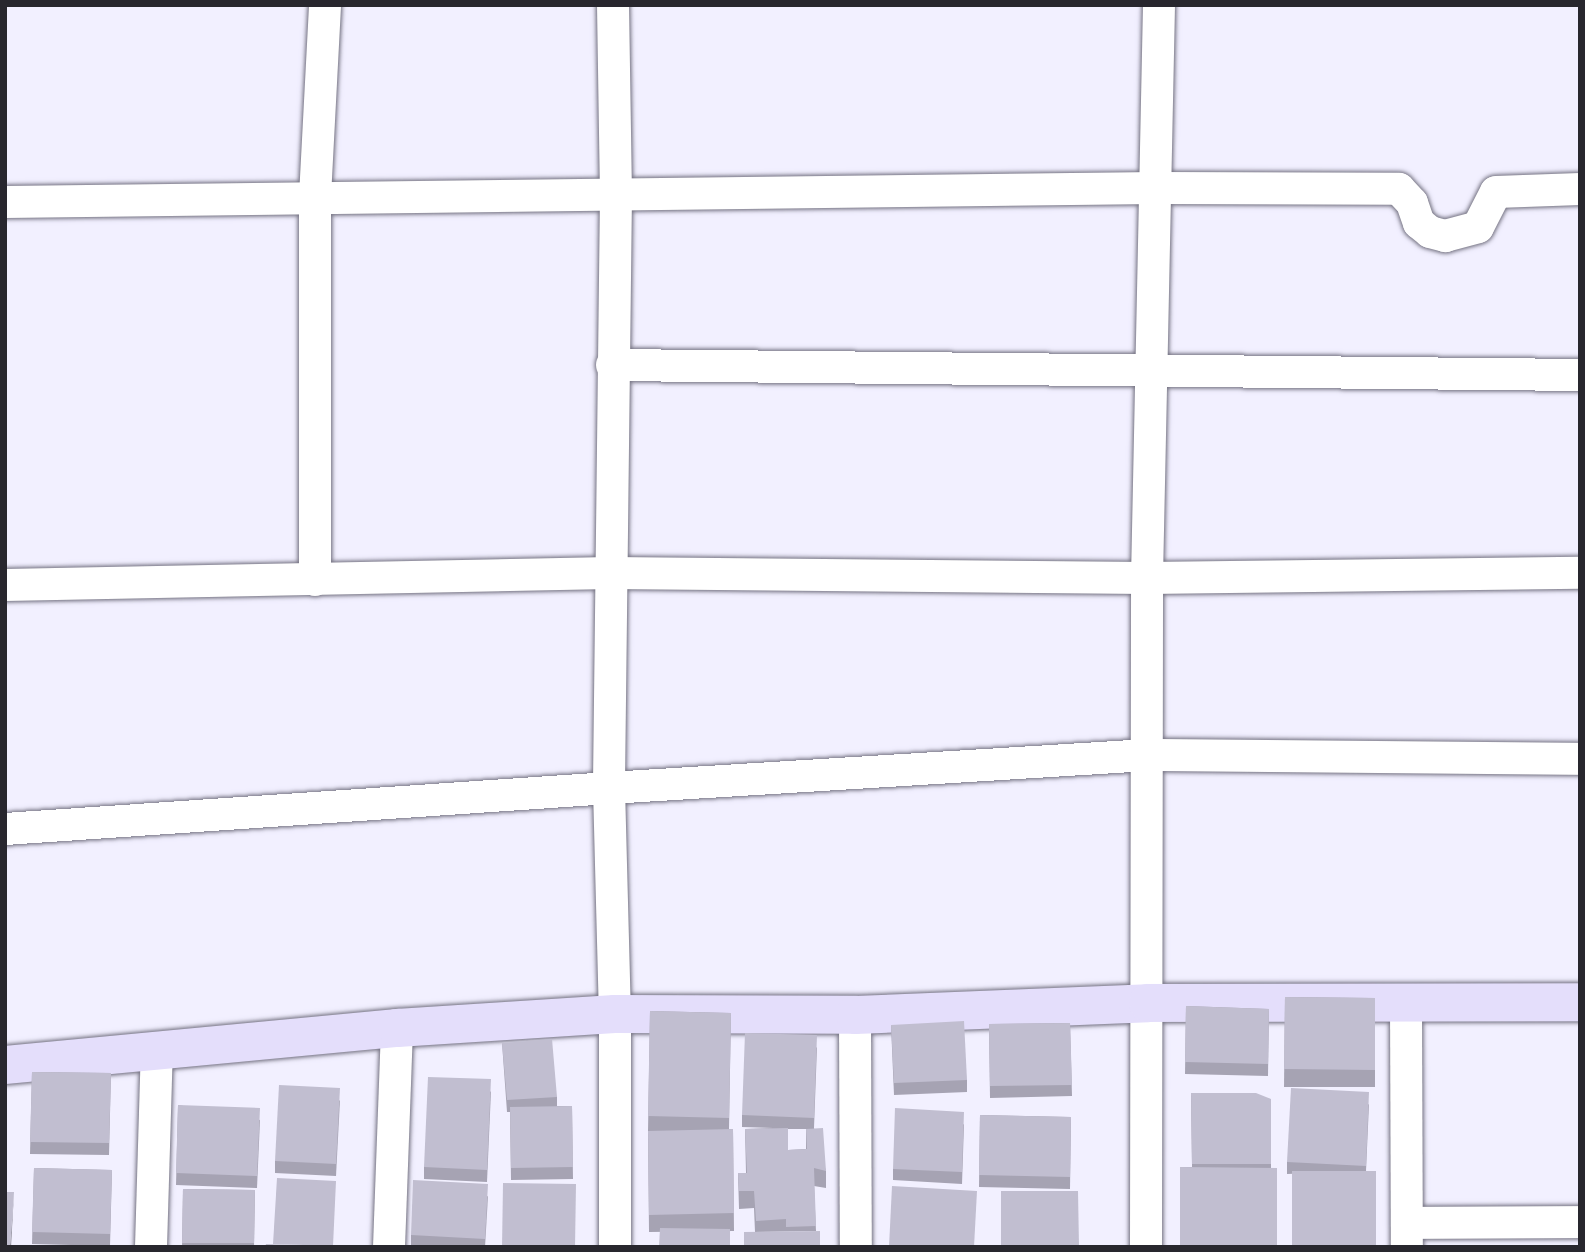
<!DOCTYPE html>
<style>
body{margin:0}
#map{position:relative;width:1585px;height:1252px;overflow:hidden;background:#f2f0ff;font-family:"Work Sans",sans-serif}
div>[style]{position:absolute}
.roads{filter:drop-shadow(0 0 2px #757383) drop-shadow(0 0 2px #757383)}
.street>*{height:32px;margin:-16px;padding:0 16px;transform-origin:16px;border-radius:16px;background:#fff}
.secondary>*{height:38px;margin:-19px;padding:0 19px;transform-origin:19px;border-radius:19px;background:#e4defb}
.wall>*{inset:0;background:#a6a3b3}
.shaded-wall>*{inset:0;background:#878592}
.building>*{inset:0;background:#c1bed0}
span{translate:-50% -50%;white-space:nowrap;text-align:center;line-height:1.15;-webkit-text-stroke:5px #fff;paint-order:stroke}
.frame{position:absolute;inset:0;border:7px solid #28272e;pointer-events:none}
</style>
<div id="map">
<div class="roads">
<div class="street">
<i style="left:613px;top:5px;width:189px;rotate:89.1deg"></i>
<i style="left:616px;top:194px;width:594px;rotate:90.68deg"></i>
<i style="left:609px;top:788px;width:226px;rotate:88.5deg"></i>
<i style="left:615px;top:1014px;width:233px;rotate:90deg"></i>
<i style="left:5px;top:202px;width:1152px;rotate:-0.7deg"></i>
<i style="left:1157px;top:188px;width:242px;rotate:0.2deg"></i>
<i style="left:1399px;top:189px;width:19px;rotate:47deg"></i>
<i style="left:1412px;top:203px;width:21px;rotate:71deg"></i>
<i style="left:1419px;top:223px;width:14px;rotate:39deg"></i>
<i style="left:1430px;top:232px;width:16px;rotate:15deg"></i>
<i style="left:1445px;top:236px;width:34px;rotate:-15deg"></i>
<i style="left:1478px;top:227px;width:39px;rotate:-63deg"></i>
<i style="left:1496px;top:192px;width:84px;rotate:-2deg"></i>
<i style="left:612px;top:365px;width:968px;rotate:0.59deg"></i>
<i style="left:315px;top:580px;width:383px;rotate:-90deg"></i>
<i style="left:315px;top:197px;width:192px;rotate:-87deg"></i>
<i style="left:5px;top:585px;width:605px;rotate:-1.14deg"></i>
<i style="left:610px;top:573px;width:537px;rotate:0.53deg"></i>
<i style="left:1147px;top:578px;width:433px;rotate:-0.7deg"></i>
<i style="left:5px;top:829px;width:605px;rotate:-3.88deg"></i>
<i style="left:609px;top:788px;width:540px;rotate:-3.5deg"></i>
<i style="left:1148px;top:755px;width:432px;rotate:0.5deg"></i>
<i style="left:1406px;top:1002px;width:245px;rotate:89.8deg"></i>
<i style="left:855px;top:1015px;width:232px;rotate:89.8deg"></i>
<i style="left:1407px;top:1223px;width:173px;rotate:-0.3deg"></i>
<i style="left:151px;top:1247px;width:198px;rotate:-88.3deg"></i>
<i style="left:389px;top:1247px;width:219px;rotate:-87.9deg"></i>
<i style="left:1146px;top:1247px;width:669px;rotate:-89.91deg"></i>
<i style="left:1147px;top:578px;width:573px;rotate:-88.8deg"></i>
</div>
<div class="secondary">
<i style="left:5px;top:1065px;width:394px;rotate:-5.4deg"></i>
<i style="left:397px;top:1028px;width:218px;rotate:-3.7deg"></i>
<i style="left:615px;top:1014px;width:240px;rotate:0.2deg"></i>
<i style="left:855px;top:1015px;width:293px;rotate:-2.3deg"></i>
<i style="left:1148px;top:1003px;width:432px;rotate:-0.1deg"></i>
</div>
</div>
<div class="wall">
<i style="clip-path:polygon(1285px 997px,1375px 998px,1375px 1087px,1284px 1087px)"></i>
<i style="clip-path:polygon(1186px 1006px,1269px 1009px,1268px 1076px,1185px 1074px)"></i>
<i style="clip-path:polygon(650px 1011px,731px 1013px,729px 1129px,733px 1129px,734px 1231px,649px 1232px,648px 1131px)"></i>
<i style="clip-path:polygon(1070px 1023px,1072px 1096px,990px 1098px,989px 1024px)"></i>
<i style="clip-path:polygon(891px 1025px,967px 1080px,967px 1092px,894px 1095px)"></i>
<i style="clip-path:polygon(502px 1043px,557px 1097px,557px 1106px,572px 1106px,573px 1179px,511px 1180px,510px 1112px,507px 1112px)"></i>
<i style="clip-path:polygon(evenodd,817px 1047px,814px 1128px,826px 1171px,826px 1188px,814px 1186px,816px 1231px,755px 1232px,754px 1208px,739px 1209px,738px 1173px,746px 1173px,745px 1129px,773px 1128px,742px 1127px,742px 1115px,817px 1047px,788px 1129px,806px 1129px,806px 1149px,788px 1150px,788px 1129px)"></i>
<i style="clip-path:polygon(32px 1072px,111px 1073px,109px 1155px,30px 1154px)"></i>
<i style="clip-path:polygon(491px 1091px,487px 1182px,424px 1179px,424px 1167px)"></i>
<i style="clip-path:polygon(1191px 1093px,1271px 1099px,1271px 1168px,1277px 1247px,1180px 1247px,1180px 1167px,1192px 1167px)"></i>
<i style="clip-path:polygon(340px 1100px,336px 1176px,275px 1173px,275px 1161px)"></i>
<i style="clip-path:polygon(1369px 1104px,1366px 1171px,1287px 1174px,1287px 1162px)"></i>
<i style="clip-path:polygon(178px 1105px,260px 1120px,257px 1188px,176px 1185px)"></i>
<i style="clip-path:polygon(980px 1115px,1071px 1117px,1070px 1189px,979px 1187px)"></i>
<i style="clip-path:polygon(964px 1124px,962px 1184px,893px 1180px,893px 1169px)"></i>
<i style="clip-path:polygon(34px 1168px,112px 1170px,110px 1246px,32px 1244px)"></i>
<i style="clip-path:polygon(183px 1189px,255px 1190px,254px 1247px,182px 1247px)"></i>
<i style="clip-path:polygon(488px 1196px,485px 1247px,411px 1247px,411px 1235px)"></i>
</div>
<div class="shaded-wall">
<i style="clip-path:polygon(14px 1192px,11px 1247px,10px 1247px)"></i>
</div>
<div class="building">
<i style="clip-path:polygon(1285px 997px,1375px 998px,1375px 1070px,1284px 1069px)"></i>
<i style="clip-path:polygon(1186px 1006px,1269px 1009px,1268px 1064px,1185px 1062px)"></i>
<i style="clip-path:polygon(650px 1011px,731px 1013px,729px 1118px,648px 1116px)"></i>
<i style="clip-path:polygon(964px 1021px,967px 1080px,894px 1083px,891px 1025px)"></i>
<i style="clip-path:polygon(1070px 1023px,1072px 1085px,990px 1086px,989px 1024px)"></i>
<i style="clip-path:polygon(745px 1033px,817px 1035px,814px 1118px,742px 1115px)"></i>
<i style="clip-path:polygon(552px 1039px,557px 1097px,507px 1100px,502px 1043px)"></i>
<i style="clip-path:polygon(32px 1072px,111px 1073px,109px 1143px,30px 1142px)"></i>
<i style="clip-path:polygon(428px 1077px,491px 1079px,487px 1170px,424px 1167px)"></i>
<i style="clip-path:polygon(279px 1085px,340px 1088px,336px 1164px,275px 1161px)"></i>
<i style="clip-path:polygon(1291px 1088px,1369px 1092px,1366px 1166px,1287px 1162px)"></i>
<i style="clip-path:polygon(1191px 1093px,1256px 1093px,1271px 1099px,1271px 1164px,1192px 1164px)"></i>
<i style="clip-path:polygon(178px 1105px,260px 1108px,257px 1176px,176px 1173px)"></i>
<i style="clip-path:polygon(572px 1106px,573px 1167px,511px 1168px,510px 1107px)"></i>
<i style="clip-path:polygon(895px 1108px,964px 1112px,962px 1172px,893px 1169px)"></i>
<i style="clip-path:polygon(980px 1115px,1071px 1117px,1070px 1177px,979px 1175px)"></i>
<i style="clip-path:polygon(788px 1128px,788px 1150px,807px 1149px,806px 1129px,823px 1128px,826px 1171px,814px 1168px,816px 1226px,786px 1227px,786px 1219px,756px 1221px,754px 1191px,739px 1191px,738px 1173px,747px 1173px,745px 1129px)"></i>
<i style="clip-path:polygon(733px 1129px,734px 1213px,649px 1215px,648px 1131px)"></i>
<i style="clip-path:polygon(1180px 1167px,1277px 1168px,1277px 1246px,1180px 1246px)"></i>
<i style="clip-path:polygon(34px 1168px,112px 1170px,110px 1234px,32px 1232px)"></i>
<i style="clip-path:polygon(1292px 1171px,1376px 1171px,1376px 1247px,1292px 1247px)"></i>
<i style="clip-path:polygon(277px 1178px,336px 1181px,333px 1246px,273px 1244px)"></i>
<i style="clip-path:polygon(413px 1180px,488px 1184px,485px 1239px,411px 1235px)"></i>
<i style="clip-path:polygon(503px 1183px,576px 1184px,575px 1247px,502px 1247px)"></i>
<i style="clip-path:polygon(892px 1186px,977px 1191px,974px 1247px,889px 1247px)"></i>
<i style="clip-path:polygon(183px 1189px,255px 1190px,254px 1243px,182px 1243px)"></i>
<i style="clip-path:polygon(1001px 1191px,1078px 1191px,1079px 1247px,1001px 1247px)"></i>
<i style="clip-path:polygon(5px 1192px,14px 1192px,10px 1247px,5px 1247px)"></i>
<i style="clip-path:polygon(660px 1228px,730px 1229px,730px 1247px,659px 1247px)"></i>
<i style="clip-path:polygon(820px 1231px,820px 1247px,744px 1247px,744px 1232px)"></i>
<i style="clip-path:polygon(266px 1244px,342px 1246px,342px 1247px,265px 1247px)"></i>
</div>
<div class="frame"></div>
</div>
